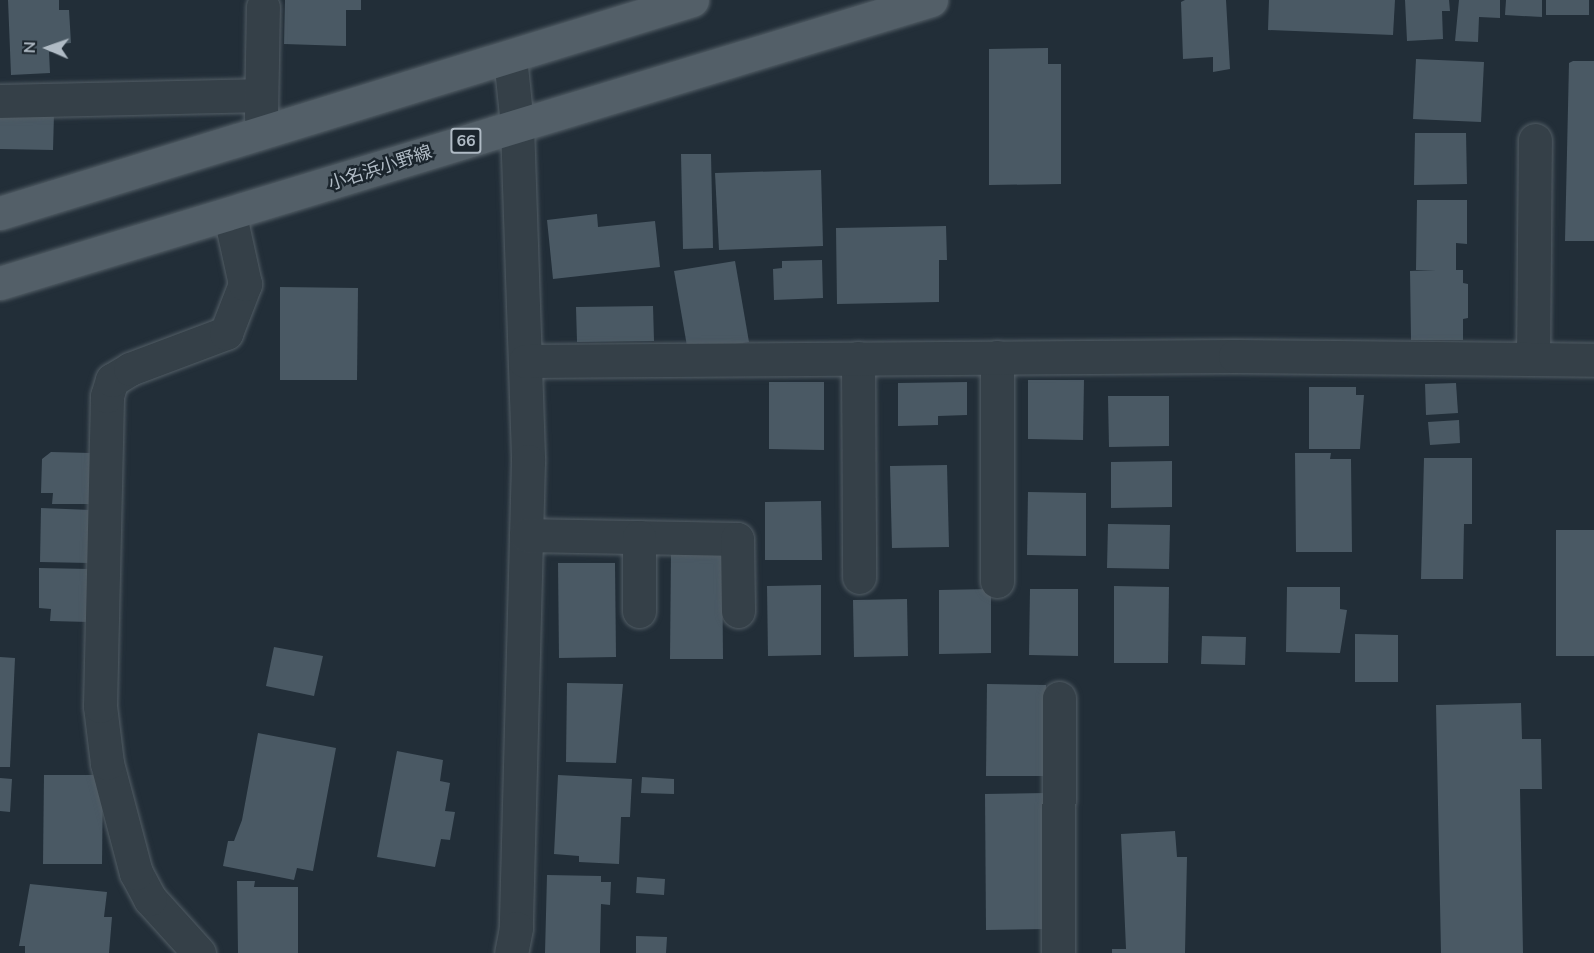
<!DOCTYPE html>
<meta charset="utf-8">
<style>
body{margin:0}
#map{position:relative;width:1594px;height:953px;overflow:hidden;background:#222e38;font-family:"Nunito Sans","Noto Sans JP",sans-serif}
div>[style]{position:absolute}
.building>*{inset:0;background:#4a5964}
.roads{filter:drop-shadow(0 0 2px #535e66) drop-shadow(0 0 2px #535e66)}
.minor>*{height:33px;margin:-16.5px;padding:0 16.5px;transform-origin:16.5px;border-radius:16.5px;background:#354048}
.major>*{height:33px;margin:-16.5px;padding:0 16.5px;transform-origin:16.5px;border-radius:16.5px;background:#535f68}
span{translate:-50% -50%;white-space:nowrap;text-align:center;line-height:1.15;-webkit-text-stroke:5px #1b252d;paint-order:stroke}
.shield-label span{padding:2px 4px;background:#1b252d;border:2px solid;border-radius:4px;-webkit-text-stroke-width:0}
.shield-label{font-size:16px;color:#b0bbc5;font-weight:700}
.street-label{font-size:18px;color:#b0bbc5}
.north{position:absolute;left:18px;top:18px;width:60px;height:60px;-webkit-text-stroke:4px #1b252d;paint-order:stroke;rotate:272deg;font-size:16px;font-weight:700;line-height:24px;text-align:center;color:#b0bbc5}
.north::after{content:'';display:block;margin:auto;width:21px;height:27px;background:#b0bbc5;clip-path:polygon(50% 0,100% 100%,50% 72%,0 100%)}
</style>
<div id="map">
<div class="building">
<i style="clip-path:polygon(8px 0,59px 0,59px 10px,69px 10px,71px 43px,60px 44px,61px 52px,49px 52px,50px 73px,11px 75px)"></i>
<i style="clip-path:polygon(285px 0,361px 0,361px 10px,346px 10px,346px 46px,284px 44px)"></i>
<i style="clip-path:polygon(1185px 0,1226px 0,1230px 69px,1213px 72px,1213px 57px,1183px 59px,1181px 2px)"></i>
<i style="clip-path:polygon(1269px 0,1395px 0,1393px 35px,1268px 30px)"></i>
<i style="clip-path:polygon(1405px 0,1449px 0,1450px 11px,1442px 11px,1443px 39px,1407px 41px)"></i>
<i style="clip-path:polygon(1459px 0,1500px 0,1500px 18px,1479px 17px,1478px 42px,1455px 41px)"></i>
<i style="clip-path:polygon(1506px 0,1542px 0,1542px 17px,1505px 15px)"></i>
<i style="clip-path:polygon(1546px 0,1589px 0,1589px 15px,1546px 15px)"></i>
<i style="clip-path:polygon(1048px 48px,1048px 64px,1061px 64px,1061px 184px,989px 185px,989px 49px)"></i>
<i style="clip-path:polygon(1416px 59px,1484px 62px,1481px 122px,1413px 119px)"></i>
<i style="clip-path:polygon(1573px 61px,1594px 61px,1594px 241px,1565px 241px,1569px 63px)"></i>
<i style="clip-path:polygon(0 112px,54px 114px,53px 150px,0 149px)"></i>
<i style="clip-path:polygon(1415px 133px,1466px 133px,1467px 184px,1414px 185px)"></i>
<i style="clip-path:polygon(681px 154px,711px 154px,713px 248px,683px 249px)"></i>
<i style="clip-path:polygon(821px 170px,823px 246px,719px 250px,715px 173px)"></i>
<i style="clip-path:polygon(1417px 200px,1467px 200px,1467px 244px,1456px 243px,1456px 270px,1463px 270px,1463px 283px,1468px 284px,1468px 318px,1463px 319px,1463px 340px,1411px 340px,1410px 271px,1436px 270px,1416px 270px)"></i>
<i style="clip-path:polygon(597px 214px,598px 227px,655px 221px,660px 267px,553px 279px,547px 220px)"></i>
<i style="clip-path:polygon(946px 226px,947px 260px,939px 260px,939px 302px,837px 304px,836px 228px)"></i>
<i style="clip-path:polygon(822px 260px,823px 298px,774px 300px,773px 269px,782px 268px,782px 261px)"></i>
<i style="clip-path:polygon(735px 261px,749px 342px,688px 352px,674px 271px)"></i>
<i style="clip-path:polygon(280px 287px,358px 288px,357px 380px,280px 380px)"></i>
<i style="clip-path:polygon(653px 306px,654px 341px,577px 342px,576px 307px)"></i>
<i style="clip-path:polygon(1028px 380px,1084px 380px,1083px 440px,1028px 439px)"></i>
<i style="clip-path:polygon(769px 382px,824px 382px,824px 450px,769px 449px)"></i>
<i style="clip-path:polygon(967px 382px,967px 415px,938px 416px,938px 425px,898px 426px,898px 383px)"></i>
<i style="clip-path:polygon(1456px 383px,1458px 413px,1426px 415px,1425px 384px)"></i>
<i style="clip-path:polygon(1309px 387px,1356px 387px,1356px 395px,1364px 395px,1360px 449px,1309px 449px)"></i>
<i style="clip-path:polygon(1108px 396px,1169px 396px,1169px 446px,1109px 447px)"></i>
<i style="clip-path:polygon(1459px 420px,1460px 443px,1430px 445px,1428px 422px)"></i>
<i style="clip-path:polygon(51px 452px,91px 453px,91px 504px,52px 504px,53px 493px,41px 493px,42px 459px)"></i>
<i style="clip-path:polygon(1295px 453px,1331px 453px,1330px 459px,1351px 459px,1352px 552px,1296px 552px)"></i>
<i style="clip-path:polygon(1424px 458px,1472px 458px,1472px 524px,1464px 524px,1463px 579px,1421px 579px)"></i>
<i style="clip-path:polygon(1172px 461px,1172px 507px,1111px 508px,1111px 462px)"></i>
<i style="clip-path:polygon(947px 465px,949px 547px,892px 548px,890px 466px)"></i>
<i style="clip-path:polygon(1028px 492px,1086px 493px,1086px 556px,1027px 555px)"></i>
<i style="clip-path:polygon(821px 501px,822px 560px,765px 560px,765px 502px)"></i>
<i style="clip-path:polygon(41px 508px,91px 510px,90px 563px,40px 562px)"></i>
<i style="clip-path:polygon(1108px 524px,1170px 525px,1169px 569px,1107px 568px)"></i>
<i style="clip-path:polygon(1556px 530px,1594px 530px,1594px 656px,1556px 656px)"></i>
<i style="clip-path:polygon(671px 550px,722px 550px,723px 659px,670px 659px)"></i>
<i style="clip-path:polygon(558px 563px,615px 563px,616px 657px,559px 658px)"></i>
<i style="clip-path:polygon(39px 568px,90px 569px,89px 622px,50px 621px,51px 609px,39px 608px)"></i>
<i style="clip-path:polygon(821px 585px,821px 655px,768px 656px,767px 586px)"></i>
<i style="clip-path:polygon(1114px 586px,1169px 587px,1168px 663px,1114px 663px)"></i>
<i style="clip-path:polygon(1287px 587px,1340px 587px,1340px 609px,1347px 610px,1340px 653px,1286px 652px)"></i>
<i style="clip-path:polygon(991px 589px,991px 653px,939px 654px,939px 590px)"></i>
<i style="clip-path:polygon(1030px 589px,1078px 589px,1078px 656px,1029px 655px)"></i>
<i style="clip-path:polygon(907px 599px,908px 656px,854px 657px,853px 600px)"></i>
<i style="clip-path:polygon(1355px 634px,1398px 635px,1398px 682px,1355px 682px)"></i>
<i style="clip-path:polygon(1202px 636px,1246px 637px,1245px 665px,1201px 664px)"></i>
<i style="clip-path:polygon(274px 647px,323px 656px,314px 696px,266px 686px)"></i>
<i style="clip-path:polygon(0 657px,15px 658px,10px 767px,0 767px)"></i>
<i style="clip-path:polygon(567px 683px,623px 684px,616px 763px,566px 762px)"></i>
<i style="clip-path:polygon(987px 684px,1046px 685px,1046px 776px,986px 776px)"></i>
<i style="clip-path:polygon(1521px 703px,1522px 739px,1541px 739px,1542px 789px,1520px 789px,1523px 953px,1441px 953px,1436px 705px)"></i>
<i style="clip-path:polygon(258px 733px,336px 748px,313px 871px,297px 868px,294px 880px,223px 866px,228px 841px,234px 841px,242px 820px)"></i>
<i style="clip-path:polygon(397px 751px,443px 760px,440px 781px,450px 783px,445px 811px,455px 812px,450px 840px,441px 839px,435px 867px,377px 857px)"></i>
<i style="clip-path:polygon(44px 775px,103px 775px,102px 864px,43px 864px)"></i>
<i style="clip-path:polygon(558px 775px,632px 779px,630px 817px,621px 817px,619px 864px,579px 862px,579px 856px,554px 854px)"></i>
<i style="clip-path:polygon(642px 777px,674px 779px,674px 794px,641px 793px)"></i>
<i style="clip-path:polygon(0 778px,12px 779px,10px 812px,0 811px)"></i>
<i style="clip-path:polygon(1046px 793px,1047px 929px,986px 930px,985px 794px)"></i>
<i style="clip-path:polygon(1175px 831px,1177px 857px,1187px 857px,1185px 953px,1112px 953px,1112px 949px,1126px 949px,1121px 834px)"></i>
<i style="clip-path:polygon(547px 875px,601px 876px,601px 882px,611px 882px,610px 905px,601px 904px,600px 953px,545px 953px)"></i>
<i style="clip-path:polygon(637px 877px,665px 879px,664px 895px,636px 893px)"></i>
<i style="clip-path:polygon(237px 881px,255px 881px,254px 887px,298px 887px,298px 953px,238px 953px)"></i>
<i style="clip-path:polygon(30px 884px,107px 892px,104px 917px,112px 917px,109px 953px,25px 953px,25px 946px,19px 946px)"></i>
<i style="clip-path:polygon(636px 936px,667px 937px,666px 953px,636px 953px)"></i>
</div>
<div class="roads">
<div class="minor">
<i style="left:510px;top:57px;width:68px;rotate:84.1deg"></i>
<i style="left:517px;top:125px;width:336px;rotate:88.1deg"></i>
<i style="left:528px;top:461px;width:467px;rotate:91.5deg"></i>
<i style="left:516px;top:928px;width:25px;rotate:101deg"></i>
<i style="left:0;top:101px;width:261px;rotate:-1.3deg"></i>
<i style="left:261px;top:117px;width:110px;rotate:-89deg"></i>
<i style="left:997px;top:357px;width:224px;rotate:90deg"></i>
<i style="left:858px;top:358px;width:219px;rotate:89.7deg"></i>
<i style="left:1533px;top:359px;width:219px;rotate:-89.5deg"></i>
<i style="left:525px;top:361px;width:710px;rotate:-0.4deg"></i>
<i style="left:1235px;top:356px;width:359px;rotate:0.6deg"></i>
<i style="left:526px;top:535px;width:211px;rotate:1.1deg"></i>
<i style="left:737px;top:539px;width:72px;rotate:89.2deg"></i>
<i style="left:639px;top:537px;width:74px;rotate:90deg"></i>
<i style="left:199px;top:953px;width:73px;rotate:-132.2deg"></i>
<i style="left:150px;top:899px;width:30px;rotate:-118deg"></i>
<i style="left:136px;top:873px;width:114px;rotate:-104.8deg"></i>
<i style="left:107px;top:763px;width:57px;rotate:-97deg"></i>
<i style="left:100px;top:706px;width:310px;rotate:-88.7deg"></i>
<i style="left:107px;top:396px;width:17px;rotate:-73deg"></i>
<i style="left:112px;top:380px;width:21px;rotate:-31deg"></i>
<i style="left:130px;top:369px;width:103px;rotate:-20.6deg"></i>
<i style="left:226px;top:333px;width:53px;rotate:-68.8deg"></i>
<i style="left:245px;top:284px;width:70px;rotate:-102.4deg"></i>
<i style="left:1058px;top:953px;width:255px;rotate:-89.8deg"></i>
</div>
<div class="major">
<i style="left:0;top:213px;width:724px;rotate:-17.11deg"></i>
<i style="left:0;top:283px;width:973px;rotate:-16.91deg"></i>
</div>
</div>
<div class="shield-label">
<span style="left:466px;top:141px">66</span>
</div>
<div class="street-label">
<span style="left:380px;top:168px;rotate:-18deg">小名浜小野線</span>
</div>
<div class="north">N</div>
</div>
